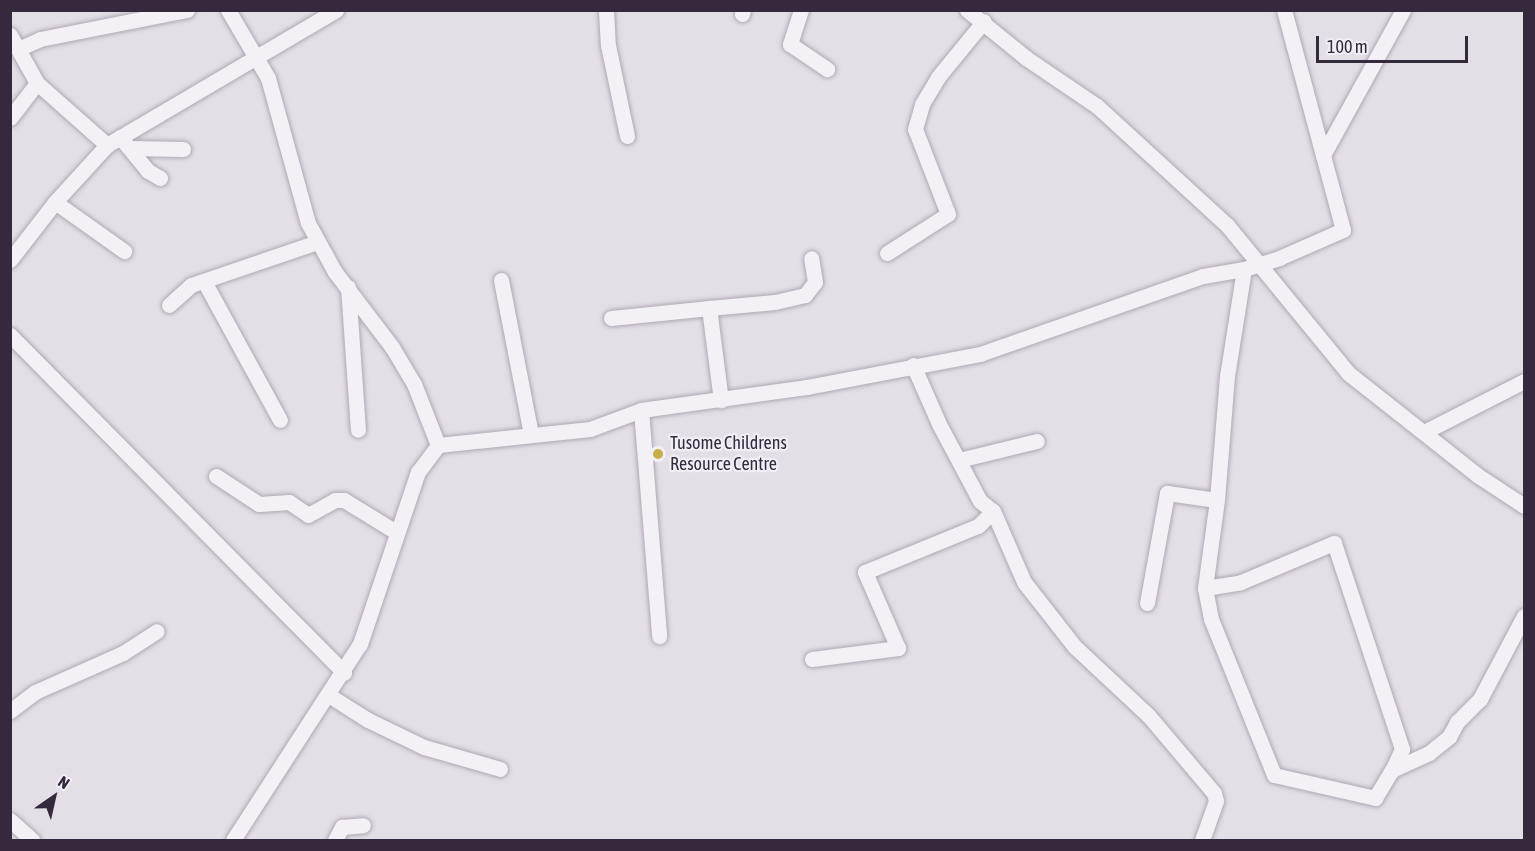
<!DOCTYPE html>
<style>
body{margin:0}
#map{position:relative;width:1535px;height:851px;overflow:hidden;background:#e4dfe7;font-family:"Asap Condensed",sans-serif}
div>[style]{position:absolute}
.roads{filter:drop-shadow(0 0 2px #b0a8b4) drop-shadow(0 0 2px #b0a8b4)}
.minor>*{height:15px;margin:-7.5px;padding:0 7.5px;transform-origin:7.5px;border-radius:7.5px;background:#f4f1f6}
.dots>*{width:16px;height:16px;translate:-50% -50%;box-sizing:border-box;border:3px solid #f2eef5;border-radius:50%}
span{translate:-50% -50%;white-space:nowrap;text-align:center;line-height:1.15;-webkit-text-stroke:4.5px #f2eef5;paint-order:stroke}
.poi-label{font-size:18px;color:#35293d}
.left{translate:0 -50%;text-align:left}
.frame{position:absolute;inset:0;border:12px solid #35293d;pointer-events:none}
.north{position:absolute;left:24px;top:767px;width:60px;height:60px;-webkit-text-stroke:4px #f2eef5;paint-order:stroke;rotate:34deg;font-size:16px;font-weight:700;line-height:24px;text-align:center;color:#35293d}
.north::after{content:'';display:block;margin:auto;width:21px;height:27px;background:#35293d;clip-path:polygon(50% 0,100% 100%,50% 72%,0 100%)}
.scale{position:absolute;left:1316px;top:36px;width:152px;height:27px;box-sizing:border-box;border:3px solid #35293d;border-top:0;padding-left:8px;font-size:18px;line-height:21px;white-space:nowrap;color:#35293d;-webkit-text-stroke:4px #f2eef5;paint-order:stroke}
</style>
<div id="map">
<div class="roads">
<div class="minor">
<i style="left:228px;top:10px;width:79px;rotate:59.5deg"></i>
<i style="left:268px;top:78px;width:150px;rotate:74.6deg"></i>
<i style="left:308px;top:223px;width:56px;rotate:61.1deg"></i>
<i style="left:335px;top:272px;width:94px;rotate:52.8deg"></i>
<i style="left:392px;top:347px;width:43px;rotate:59.3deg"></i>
<i style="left:414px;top:384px;width:66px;rotate:68.5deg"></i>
<i style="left:606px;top:10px;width:35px;rotate:87deg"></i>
<i style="left:608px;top:45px;width:93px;rotate:78.2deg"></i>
<i style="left:801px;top:10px;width:36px;rotate:108deg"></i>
<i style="left:790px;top:44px;width:45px;rotate:34deg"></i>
<i style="left:967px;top:10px;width:76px;rotate:39.1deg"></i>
<i style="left:1026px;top:58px;width:86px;rotate:34.1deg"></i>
<i style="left:1097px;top:106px;width:176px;rotate:42.5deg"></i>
<i style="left:1227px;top:225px;width:191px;rotate:50.7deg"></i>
<i style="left:1348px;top:373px;width:164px;rotate:38.3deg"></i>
<i style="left:1477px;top:475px;width:56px;rotate:33.4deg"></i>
<i style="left:742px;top:14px;width:4px;rotate:-76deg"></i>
<i style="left:10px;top:35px;width:55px;rotate:60.6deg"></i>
<i style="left:37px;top:83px;width:44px;rotate:127.6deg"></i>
<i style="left:18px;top:49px;width:24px;rotate:-24deg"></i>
<i style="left:40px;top:39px;width:150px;rotate:-11.2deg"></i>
<i style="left:37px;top:83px;width:94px;rotate:41.5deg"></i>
<i style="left:120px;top:137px;width:44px;rotate:50.5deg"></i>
<i style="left:148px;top:171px;width:14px;rotate:30deg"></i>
<i style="left:130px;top:148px;width:53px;rotate:1.1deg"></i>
<i style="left:1323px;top:155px;width:166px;rotate:-61.1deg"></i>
<i style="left:55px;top:202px;width:85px;rotate:35.4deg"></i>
<i style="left:887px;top:253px;width:72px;rotate:-32.6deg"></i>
<i style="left:948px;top:214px;width:91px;rotate:-111.2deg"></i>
<i style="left:915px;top:129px;width:26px;rotate:-74deg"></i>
<i style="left:922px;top:104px;width:31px;rotate:-59deg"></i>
<i style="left:938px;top:77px;width:72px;rotate:-50.6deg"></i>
<i style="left:10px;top:260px;width:73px;rotate:-52.2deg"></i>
<i style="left:55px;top:202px;width:77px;rotate:-47.6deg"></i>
<i style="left:107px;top:145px;width:266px;rotate:-30.5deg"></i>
<i style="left:1244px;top:269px;width:108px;rotate:99deg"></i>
<i style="left:1227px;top:376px;width:124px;rotate:94.6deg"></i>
<i style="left:1217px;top:500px;width:89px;rotate:97.8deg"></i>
<i style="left:1205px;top:588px;width:32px;rotate:79deg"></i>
<i style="left:1211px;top:619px;width:168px;rotate:68deg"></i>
<i style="left:1274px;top:775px;width:104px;rotate:12.8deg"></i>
<i style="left:1375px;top:798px;width:33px;rotate:-59deg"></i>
<i style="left:1392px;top:770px;width:41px;rotate:-24.7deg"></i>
<i style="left:1429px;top:753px;width:26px;rotate:-39deg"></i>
<i style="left:1449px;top:737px;width:17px;rotate:-62deg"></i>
<i style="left:1457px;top:722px;width:33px;rotate:-45deg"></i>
<i style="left:1480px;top:699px;width:94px;rotate:-62.1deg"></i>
<i style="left:501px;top:280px;width:158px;rotate:79deg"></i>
<i style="left:205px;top:283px;width:156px;rotate:61.3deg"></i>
<i style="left:348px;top:287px;width:143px;rotate:86deg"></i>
<i style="left:169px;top:305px;width:30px;rotate:-42deg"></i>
<i style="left:191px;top:285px;width:133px;rotate:-18.8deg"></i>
<i style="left:709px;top:308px;width:66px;rotate:-5.2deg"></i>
<i style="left:775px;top:302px;width:31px;rotate:-13deg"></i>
<i style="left:805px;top:295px;width:16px;rotate:-52deg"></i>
<i style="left:815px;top:282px;width:24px;rotate:-99deg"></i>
<i style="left:611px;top:318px;width:99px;rotate:-5.8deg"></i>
<i style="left:709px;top:308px;width:93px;rotate:82.6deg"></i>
<i style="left:10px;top:335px;width:475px;rotate:45.3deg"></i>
<i style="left:913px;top:365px;width:64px;rotate:66.2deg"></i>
<i style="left:939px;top:424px;width:87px;rotate:62deg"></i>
<i style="left:980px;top:501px;width:16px;rotate:38deg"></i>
<i style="left:993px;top:511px;width:77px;rotate:66.4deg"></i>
<i style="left:1024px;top:582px;width:83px;rotate:51.9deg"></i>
<i style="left:1075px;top:647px;width:100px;rotate:43deg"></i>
<i style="left:1148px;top:715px;width:102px;rotate:49.8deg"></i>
<i style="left:1214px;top:793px;width:8px;rotate:76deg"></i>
<i style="left:1216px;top:801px;width:41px;rotate:109.7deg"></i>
<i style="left:641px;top:410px;width:227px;rotate:85.4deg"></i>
<i style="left:1424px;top:432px;width:112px;rotate:-27deg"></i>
<i style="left:959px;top:460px;width:80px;rotate:-13.7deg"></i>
<i style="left:216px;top:476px;width:51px;rotate:33.1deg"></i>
<i style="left:259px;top:504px;width:30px;rotate:-4deg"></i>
<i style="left:289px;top:502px;width:23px;rotate:34deg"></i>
<i style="left:308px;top:515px;width:31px;rotate:-29deg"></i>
<i style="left:335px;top:500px;width:9px"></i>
<i style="left:344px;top:500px;width:61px;rotate:31.6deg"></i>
<i style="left:1205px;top:588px;width:36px;rotate:-9deg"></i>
<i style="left:1241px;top:582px;width:101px;rotate:-22.8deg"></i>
<i style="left:1334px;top:543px;width:217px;rotate:71.7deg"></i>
<i style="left:1402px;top:749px;width:23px;rotate:115deg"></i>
<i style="left:1147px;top:603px;width:112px;rotate:-79.7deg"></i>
<i style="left:1167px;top:493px;width:50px;rotate:8deg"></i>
<i style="left:812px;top:659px;width:87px;rotate:-7.3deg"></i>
<i style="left:898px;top:648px;width:83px;rotate:-113.5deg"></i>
<i style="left:865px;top:572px;width:122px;rotate:-22.2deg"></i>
<i style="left:978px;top:526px;width:21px;rotate:-45deg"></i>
<i style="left:330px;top:696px;width:45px;rotate:32.3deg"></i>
<i style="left:368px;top:720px;width:62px;rotate:25.7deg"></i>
<i style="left:424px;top:747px;width:79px;rotate:16.1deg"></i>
<i style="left:10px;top:711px;width:31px;rotate:-37deg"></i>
<i style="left:35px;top:692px;width:96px;rotate:-23.9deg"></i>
<i style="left:123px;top:653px;width:40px;rotate:-32.9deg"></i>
<i style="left:10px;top:820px;width:30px;rotate:42deg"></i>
<i style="left:233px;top:840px;width:234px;rotate:-57.1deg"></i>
<i style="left:360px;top:644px;width:182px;rotate:-71.4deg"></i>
<i style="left:418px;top:472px;width:34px;rotate:-53deg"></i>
<i style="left:438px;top:445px;width:153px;rotate:-6deg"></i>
<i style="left:590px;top:429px;width:54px;rotate:-20.4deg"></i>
<i style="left:641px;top:410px;width:168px;rotate:-7.9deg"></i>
<i style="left:807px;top:387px;width:176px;rotate:-10.8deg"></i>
<i style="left:980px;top:354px;width:236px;rotate:-19.3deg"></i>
<i style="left:1203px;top:276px;width:42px;rotate:-9.7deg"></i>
<i style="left:1244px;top:269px;width:37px;rotate:-17deg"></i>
<i style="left:1279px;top:258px;width:70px;rotate:-23.6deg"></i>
<i style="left:1343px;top:230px;width:228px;rotate:-105deg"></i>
<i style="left:335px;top:840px;width:15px;rotate:-62deg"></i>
<i style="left:342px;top:827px;width:21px;rotate:-5deg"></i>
</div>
</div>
<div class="dots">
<i style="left:658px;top:454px;background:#c5af4b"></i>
</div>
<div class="poi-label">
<span class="left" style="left:670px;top:454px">Tusome Childrens<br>Resource Centre</span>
</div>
<div class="frame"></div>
<div class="north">N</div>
<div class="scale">100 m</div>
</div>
